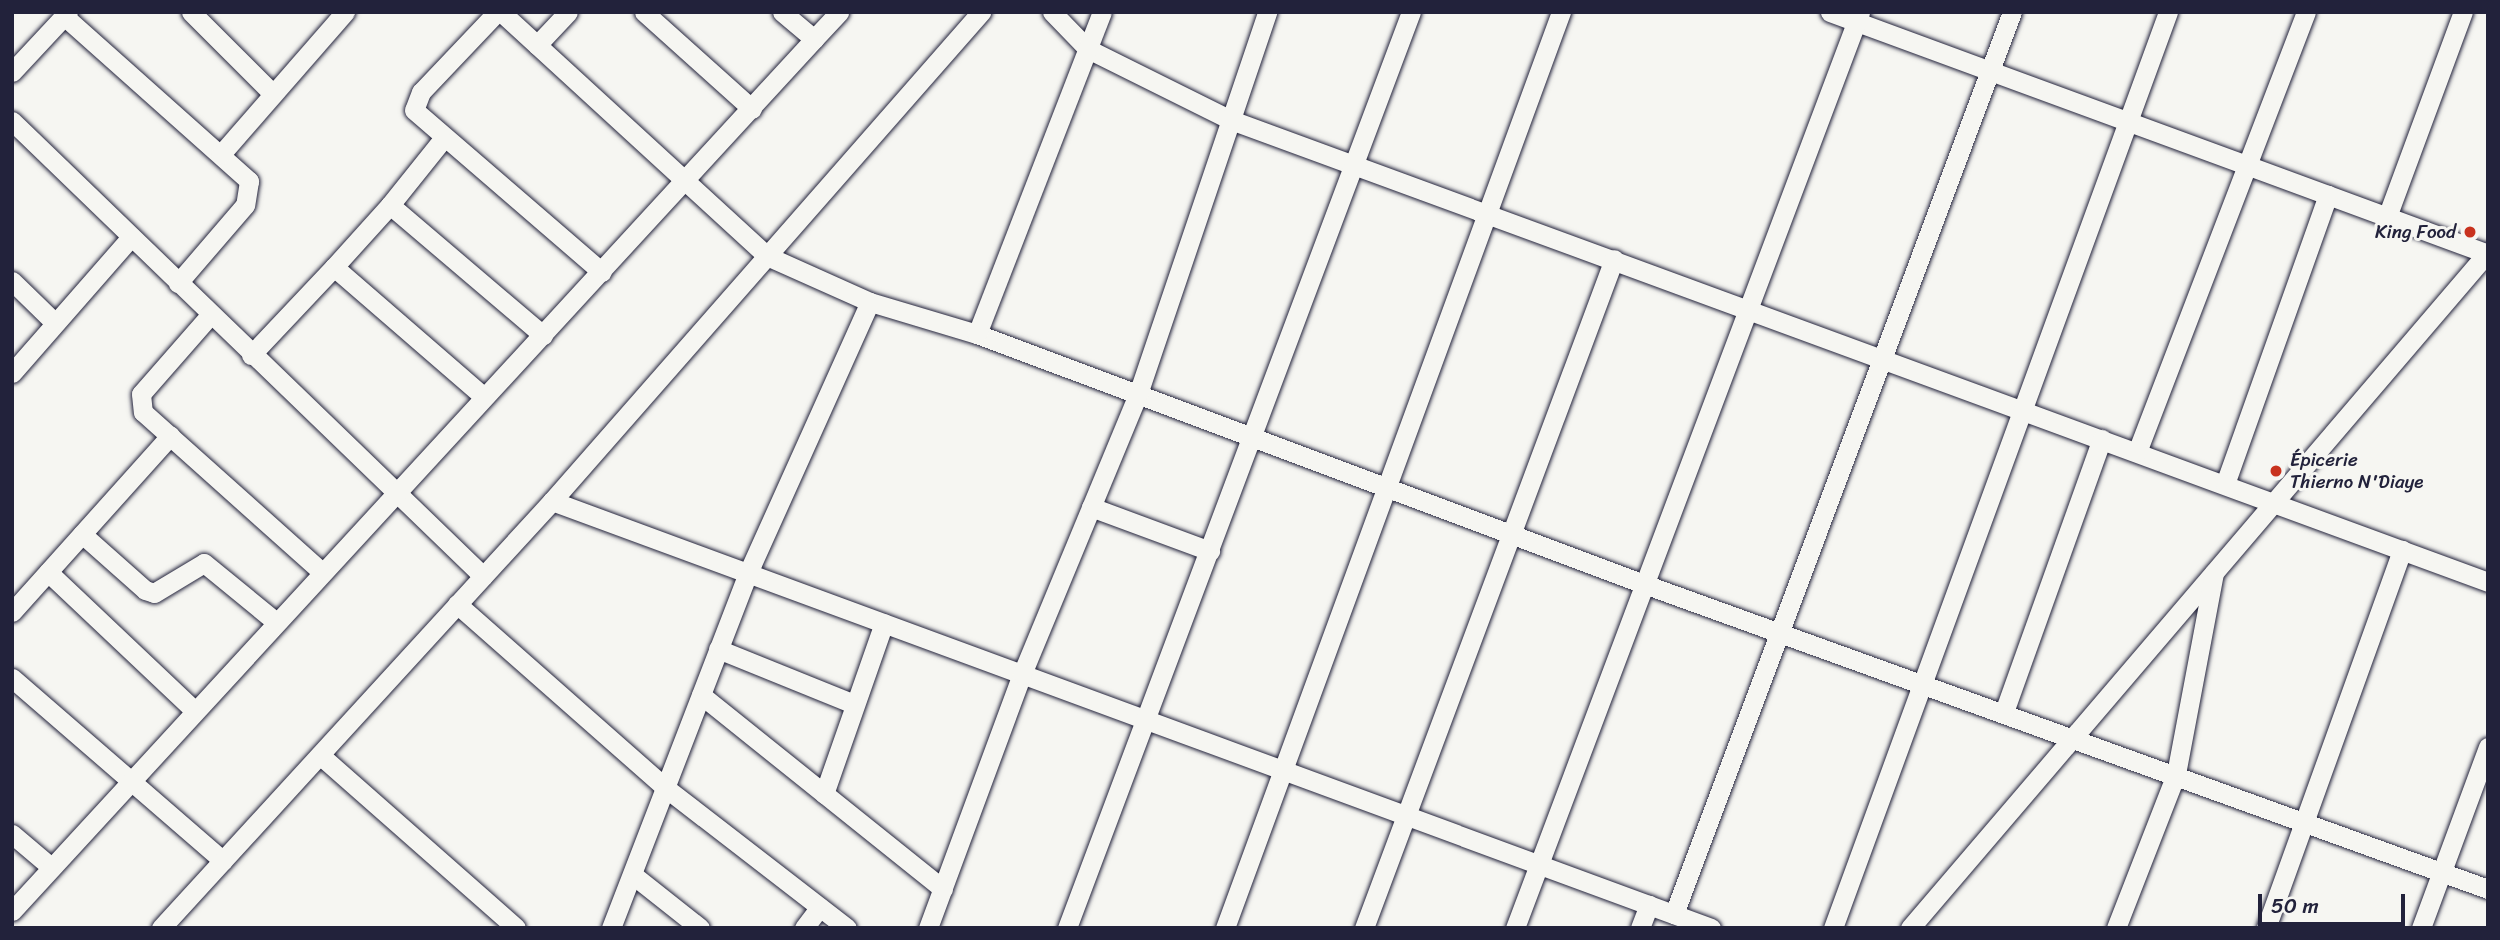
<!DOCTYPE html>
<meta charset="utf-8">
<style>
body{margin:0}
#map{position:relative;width:2500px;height:940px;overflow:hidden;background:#f6f6f2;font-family:Sriracha,sans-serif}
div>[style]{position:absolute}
.roads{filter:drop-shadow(0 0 2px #22223b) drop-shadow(0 0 2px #22223b)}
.minor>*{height:19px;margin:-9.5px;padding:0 9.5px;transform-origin:9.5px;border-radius:9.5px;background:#f6f6f2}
.dots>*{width:19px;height:19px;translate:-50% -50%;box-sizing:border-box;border:4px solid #f6f6f2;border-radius:50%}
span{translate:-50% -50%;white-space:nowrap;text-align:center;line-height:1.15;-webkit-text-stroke:6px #f6f6f2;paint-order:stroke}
.poi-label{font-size:19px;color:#22223b}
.right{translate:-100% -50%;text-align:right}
.left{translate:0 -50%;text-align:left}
.frame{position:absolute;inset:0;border:14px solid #22223b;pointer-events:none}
.scale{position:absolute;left:2258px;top:894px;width:147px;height:32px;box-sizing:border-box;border:4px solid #22223b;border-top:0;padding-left:9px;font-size:21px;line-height:24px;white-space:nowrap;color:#22223b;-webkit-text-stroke:5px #f6f6f2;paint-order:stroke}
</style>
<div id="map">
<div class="roads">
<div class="minor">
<i style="left:191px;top:12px;width:115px;rotate:45deg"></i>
<i style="left:497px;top:12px;width:110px;rotate:133.5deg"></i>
<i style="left:421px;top:92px;width:19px;rotate:111deg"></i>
<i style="left:414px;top:110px;width:248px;rotate:40.8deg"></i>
<i style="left:501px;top:12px;width:361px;rotate:42.5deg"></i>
<i style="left:767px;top:256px;width:113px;rotate:24.1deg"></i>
<i style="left:870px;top:302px;width:112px;rotate:16.7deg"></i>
<i style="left:977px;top:334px;width:712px;rotate:20.55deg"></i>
<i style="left:1644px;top:584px;width:897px;rotate:19.87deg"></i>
<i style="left:644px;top:12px;width:145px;rotate:41.9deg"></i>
<i style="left:782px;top:12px;width:42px;rotate:40.2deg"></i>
<i style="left:814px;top:39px;width:37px;rotate:-47deg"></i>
<i style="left:1052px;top:12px;width:52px;rotate:45.8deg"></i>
<i style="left:1088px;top:49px;width:160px;rotate:26.4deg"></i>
<i style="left:1231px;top:120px;width:1339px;rotate:20.18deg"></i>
<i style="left:1830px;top:12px;width:701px;rotate:20.19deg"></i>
<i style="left:64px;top:16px;width:248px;rotate:41.7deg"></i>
<i style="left:249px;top:181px;width:24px;rotate:99deg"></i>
<i style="left:245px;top:205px;width:103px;rotate:130.7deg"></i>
<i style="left:537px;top:45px;width:45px;rotate:-46.8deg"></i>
<i style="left:12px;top:72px;width:82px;rotate:-47deg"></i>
<i style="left:12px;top:121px;width:655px;rotate:44.01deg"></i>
<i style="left:221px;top:154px;width:189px;rotate:-48.9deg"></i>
<i style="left:390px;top:205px;width:83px;rotate:-51.3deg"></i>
<i style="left:2387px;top:217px;width:219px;rotate:-69.7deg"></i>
<i style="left:334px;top:267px;width:84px;rotate:-47.9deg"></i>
<i style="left:390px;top:205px;width:201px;rotate:40.4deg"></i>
<i style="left:12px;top:281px;width:60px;rotate:44.3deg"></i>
<i style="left:211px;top:314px;width:106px;rotate:131.2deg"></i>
<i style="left:141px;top:394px;width:18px;rotate:84deg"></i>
<i style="left:143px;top:412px;width:240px;rotate:41.8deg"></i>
<i style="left:977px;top:334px;width:345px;rotate:-68.8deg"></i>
<i style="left:251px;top:355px;width:121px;rotate:-46.7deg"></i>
<i style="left:334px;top:267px;width:198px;rotate:40.9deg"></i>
<i style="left:12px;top:373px;width:181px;rotate:-48.8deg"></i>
<i style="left:2137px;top:452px;width:471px;rotate:-69deg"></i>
<i style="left:2225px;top:484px;width:307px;rotate:-70.4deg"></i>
<i style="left:552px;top:501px;width:1235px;rotate:20.22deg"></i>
<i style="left:1091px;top:507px;width:127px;rotate:20.3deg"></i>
<i style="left:82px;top:534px;width:84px;rotate:41.6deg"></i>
<i style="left:145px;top:590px;width:9px;rotate:18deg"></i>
<i style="left:154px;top:593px;width:58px;rotate:-31deg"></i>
<i style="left:204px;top:563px;width:93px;rotate:39.3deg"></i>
<i style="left:48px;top:572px;width:201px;rotate:43.4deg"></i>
<i style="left:457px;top:604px;width:280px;rotate:41.4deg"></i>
<i style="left:667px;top:789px;width:227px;rotate:37.7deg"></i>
<i style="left:12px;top:612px;width:237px;rotate:-48.1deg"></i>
<i style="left:718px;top:649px;width:147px;rotate:22deg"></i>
<i style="left:12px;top:678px;width:279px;rotate:40.9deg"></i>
<i style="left:701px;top:695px;width:310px;rotate:38.7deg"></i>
<i style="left:2004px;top:712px;width:290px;rotate:-70.3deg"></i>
<i style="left:320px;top:755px;width:261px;rotate:41.4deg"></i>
<i style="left:824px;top:794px;width:181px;rotate:-70.7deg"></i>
<i style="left:12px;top:834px;width:51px;rotate:40.2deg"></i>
<i style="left:633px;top:875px;width:85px;rotate:38.3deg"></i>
<i style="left:12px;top:911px;width:1185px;rotate:-47.39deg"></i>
<i style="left:1674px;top:914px;width:963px;rotate:-69.46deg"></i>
<i style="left:161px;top:928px;width:579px;rotate:-47.52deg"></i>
<i style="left:552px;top:501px;width:651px;rotate:-48.74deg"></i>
<i style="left:611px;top:928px;width:381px;rotate:-68.9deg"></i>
<i style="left:748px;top:573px;width:297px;rotate:-65.8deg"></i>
<i style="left:804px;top:928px;width:26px;rotate:-53deg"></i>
<i style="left:928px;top:928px;width:271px;rotate:-69.7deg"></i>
<i style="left:1022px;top:674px;width:303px;rotate:-67.5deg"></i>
<i style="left:1138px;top:394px;width:403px;rotate:-71.3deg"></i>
<i style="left:1067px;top:928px;width:978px;rotate:-69.42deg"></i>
<i style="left:1225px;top:928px;width:976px;rotate:-69.86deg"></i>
<i style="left:1364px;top:928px;width:714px;rotate:-69.51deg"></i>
<i style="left:1515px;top:928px;width:979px;rotate:-69.36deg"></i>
<i style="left:1640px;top:928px;width:25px;rotate:-69deg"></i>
<i style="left:1833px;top:928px;width:975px;rotate:-69.91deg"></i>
<i style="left:1910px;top:928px;width:889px;rotate:-49.47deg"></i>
<i style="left:2116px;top:928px;width:165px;rotate:-68.7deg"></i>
<i style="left:2176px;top:774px;width:205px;rotate:-79.3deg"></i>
<i style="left:2266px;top:928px;width:402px;rotate:-70.2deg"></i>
<i style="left:2421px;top:928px;width:193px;rotate:-69.7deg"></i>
</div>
</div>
<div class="dots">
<i style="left:2470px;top:232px;background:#c8321e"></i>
<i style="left:2276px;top:471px;background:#c8321e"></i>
</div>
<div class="poi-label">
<span class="right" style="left:2456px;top:232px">King Food</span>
<span class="left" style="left:2290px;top:471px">Épicerie<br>Thierno N'Diaye</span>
</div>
<div class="frame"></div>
<div class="scale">50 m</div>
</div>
